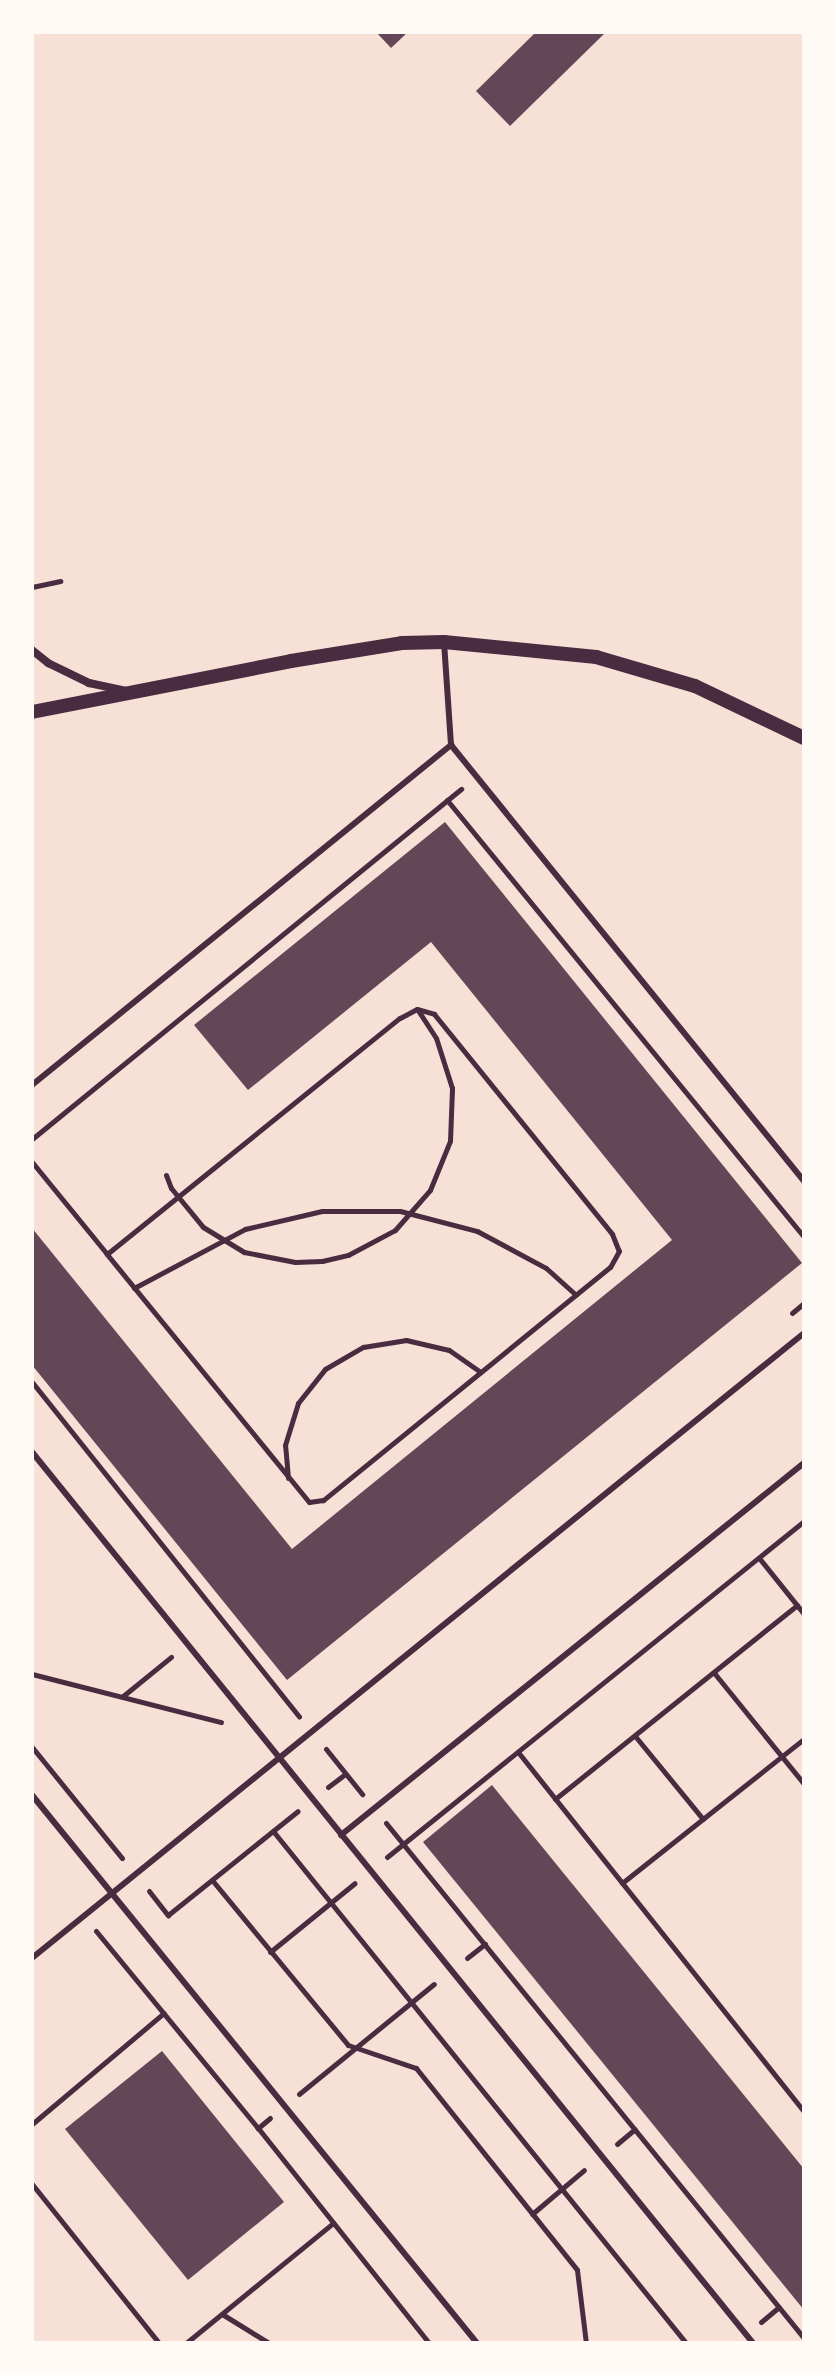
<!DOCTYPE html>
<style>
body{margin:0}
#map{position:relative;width:836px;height:2375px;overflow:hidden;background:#f7e1d7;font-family:Lato,sans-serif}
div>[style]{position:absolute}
.building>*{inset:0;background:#644757}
.path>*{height:5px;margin:-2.5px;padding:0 2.5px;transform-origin:2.5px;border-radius:2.5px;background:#4a2c40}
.service>*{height:6px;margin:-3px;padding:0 3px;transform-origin:3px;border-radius:3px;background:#4a2c40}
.minor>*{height:8px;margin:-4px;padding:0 4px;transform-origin:4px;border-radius:4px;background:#4a2c40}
.tertiary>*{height:14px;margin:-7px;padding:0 7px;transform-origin:7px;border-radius:7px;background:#4a2c40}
span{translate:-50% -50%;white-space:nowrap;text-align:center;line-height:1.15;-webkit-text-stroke:8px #fffaf5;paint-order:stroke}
.frame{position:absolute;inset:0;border:34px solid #fffaf5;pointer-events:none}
</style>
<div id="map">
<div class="building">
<i style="clip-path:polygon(376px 32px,408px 32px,391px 48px)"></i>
<i style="clip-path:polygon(536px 32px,606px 32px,510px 126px,476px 91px)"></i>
<i style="clip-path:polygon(445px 822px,802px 1263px,287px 1680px,32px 1365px,32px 1228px,292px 1549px,672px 1240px,431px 942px,248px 1090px,194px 1025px)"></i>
<i style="clip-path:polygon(492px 1785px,804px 2169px,804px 2310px,423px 1842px)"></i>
<i style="clip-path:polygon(162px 2051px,284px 2202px,188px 2280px,65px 2129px)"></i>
</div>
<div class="path">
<i style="left:32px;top:587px;width:29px;rotate:-12deg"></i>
<i style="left:447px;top:800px;width:564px;rotate:50.75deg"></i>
<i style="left:417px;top:1009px;width:18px;rotate:16deg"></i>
<i style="left:434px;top:1014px;width:283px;rotate:51deg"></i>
<i style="left:612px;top:1234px;width:18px;rotate:68deg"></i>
<i style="left:619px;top:1251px;width:18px;rotate:119deg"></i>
<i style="left:610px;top:1267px;width:370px;rotate:140.9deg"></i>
<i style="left:323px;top:1500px;width:14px;rotate:172deg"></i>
<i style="left:309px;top:1502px;width:320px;rotate:-129.2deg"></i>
<i style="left:107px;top:1254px;width:376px;rotate:-38.9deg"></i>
<i style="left:400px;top:1018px;width:19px;rotate:-28deg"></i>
<i style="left:32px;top:1139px;width:554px;rotate:-39.21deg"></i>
<i style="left:32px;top:1162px;width:119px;rotate:50.8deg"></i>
<i style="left:166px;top:1175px;width:14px;rotate:69deg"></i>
<i style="left:171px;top:1188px;width:50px;rotate:50.6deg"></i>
<i style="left:203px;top:1227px;width:48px;rotate:31.4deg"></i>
<i style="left:244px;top:1252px;width:52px;rotate:11.1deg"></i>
<i style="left:295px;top:1262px;width:27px;rotate:-2deg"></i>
<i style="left:322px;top:1261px;width:27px;rotate:-13deg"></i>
<i style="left:348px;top:1255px;width:53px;rotate:-28deg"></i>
<i style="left:395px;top:1230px;width:53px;rotate:-48.8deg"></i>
<i style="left:430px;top:1190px;width:53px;rotate:-67.8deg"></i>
<i style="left:450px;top:1141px;width:53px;rotate:-87.8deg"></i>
<i style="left:452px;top:1088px;width:52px;rotate:-107.7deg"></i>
<i style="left:436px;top:1038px;width:33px;rotate:-123deg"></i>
<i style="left:134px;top:1288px;width:126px;rotate:-28deg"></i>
<i style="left:245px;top:1229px;width:79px;rotate:-13.2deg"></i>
<i style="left:322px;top:1211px;width:78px"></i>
<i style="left:400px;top:1211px;width:80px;rotate:14.6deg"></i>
<i style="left:477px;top:1231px;width:78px;rotate:28.2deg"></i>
<i style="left:546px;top:1268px;width:40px;rotate:42deg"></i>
<i style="left:792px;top:1313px;width:16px;rotate:-40deg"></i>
<i style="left:32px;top:1382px;width:428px;rotate:51.4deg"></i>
<i style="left:288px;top:1478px;width:33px;rotate:-95deg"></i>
<i style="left:285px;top:1445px;width:44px;rotate:-72.8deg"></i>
<i style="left:298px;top:1403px;width:43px;rotate:-51.5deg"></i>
<i style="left:325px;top:1369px;width:44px;rotate:-30.1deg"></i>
<i style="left:363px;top:1347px;width:44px;rotate:-9.2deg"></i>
<i style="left:406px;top:1340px;width:44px;rotate:13.1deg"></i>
<i style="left:449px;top:1350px;width:38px;rotate:35deg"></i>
<i style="left:759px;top:1558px;width:72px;rotate:51.2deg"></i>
<i style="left:32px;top:1674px;width:195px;rotate:14.3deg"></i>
<i style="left:715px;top:1674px;width:141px;rotate:51deg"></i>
<i style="left:123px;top:1696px;width:62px;rotate:-39.1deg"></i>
<i style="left:635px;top:1736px;width:107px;rotate:50.7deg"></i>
<i style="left:32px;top:1747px;width:143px;rotate:51deg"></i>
<i style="left:326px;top:1749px;width:58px;rotate:51.3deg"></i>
<i style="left:518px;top:1752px;width:459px;rotate:51.5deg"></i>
<i style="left:328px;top:1787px;width:21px;rotate:-37deg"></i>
<i style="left:555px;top:1799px;width:310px;rotate:-38.7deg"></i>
<i style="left:386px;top:1823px;width:663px;rotate:50.94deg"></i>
<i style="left:273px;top:1831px;width:658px;rotate:51.11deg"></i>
<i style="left:387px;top:1857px;width:536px;rotate:-38.86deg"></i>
<i style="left:212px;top:1880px;width:214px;rotate:50.5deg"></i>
<i style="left:348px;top:2045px;width:72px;rotate:18.7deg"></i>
<i style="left:416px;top:2068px;width:258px;rotate:51.4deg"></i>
<i style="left:577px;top:2270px;width:74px;rotate:83deg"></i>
<i style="left:622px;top:1883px;width:232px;rotate:-38.4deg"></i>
<i style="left:149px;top:1891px;width:31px;rotate:52deg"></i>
<i style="left:168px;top:1915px;width:166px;rotate:-38.7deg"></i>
<i style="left:96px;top:1931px;width:255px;rotate:50.6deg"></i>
<i style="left:270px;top:1952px;width:109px;rotate:-39.1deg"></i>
<i style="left:467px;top:1958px;width:23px;rotate:-38deg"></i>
<i style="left:299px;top:2094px;width:174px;rotate:-39.2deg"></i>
<i style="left:270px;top:2118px;width:16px;rotate:140deg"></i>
<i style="left:258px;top:2128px;width:275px;rotate:51.5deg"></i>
<i style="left:32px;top:2124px;width:172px;rotate:-40.1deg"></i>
<i style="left:617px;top:2144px;width:23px;rotate:-40deg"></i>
<i style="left:32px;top:2184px;width:203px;rotate:51.4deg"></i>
<i style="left:532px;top:2214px;width:68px;rotate:-40.2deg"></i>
<i style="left:222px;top:2314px;width:55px;rotate:31.7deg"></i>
<i style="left:761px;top:2322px;width:23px;rotate:-40deg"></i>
<i style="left:186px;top:2343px;width:190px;rotate:-39.2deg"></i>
</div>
<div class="service">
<i style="left:444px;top:642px;width:103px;rotate:86.1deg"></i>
<i style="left:451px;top:745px;width:561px;rotate:51.01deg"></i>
<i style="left:32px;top:1085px;width:540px;rotate:-39.06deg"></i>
<i style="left:32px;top:1452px;width:1146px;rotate:51.02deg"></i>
<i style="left:32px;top:1795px;width:706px;rotate:50.92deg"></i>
<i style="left:341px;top:1835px;width:594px;rotate:-38.78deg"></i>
<i style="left:32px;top:1958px;width:993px;rotate:-38.99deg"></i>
</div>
<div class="minor">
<i style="left:32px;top:650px;width:21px;rotate:39deg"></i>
<i style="left:48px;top:663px;width:46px;rotate:26deg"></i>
<i style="left:89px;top:683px;width:38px;rotate:12deg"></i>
</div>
<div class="tertiary">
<i style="left:32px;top:712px;width:264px;rotate:-11.1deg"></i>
<i style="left:291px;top:661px;width:112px;rotate:-9.2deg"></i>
<i style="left:402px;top:643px;width:42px;rotate:-1.4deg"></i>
<i style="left:444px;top:642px;width:153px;rotate:5.6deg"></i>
<i style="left:596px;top:657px;width:103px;rotate:16.3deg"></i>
<i style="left:695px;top:686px;width:121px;rotate:25.5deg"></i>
</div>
<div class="frame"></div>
</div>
